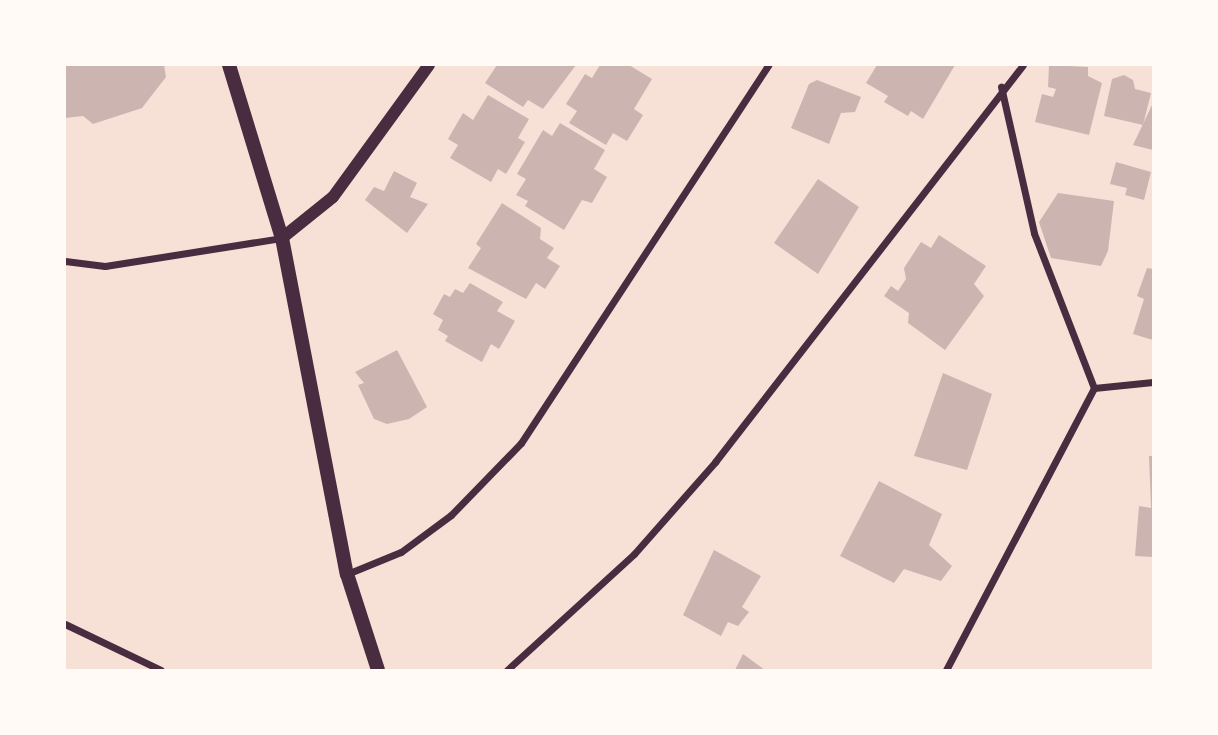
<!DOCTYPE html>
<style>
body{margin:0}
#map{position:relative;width:1218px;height:735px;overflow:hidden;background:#f7e1d7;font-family:"Fira Sans",sans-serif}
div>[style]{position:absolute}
.building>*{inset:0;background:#ccb4b1}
.minor>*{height:7px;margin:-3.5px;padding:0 3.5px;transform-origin:3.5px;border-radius:3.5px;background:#4a2c40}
.tertiary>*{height:12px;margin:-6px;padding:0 6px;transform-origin:6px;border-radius:6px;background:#4a2c40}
.secondary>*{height:14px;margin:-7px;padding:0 7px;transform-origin:7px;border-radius:7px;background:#4a2c40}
span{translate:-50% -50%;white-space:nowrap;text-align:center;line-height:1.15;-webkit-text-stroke:5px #fffaf5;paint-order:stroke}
.frame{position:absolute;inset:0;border:66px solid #fffaf5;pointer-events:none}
</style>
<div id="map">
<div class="building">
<i style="clip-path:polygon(65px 65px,164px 65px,166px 77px,142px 108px,93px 124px,83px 116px,65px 118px)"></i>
<i style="clip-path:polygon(497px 65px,576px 65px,543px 109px,528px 100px,523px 107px,485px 83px)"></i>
<i style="clip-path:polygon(600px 65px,629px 65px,652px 79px,634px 109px,643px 115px,627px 141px,613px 133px,606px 145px,569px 123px,577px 111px,566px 104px,585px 74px,592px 78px)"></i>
<i style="clip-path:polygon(877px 65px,955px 65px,923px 119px,911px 111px,908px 116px,884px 102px,888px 96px,866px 83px)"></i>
<i style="clip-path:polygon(1049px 65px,1088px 67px,1088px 76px,1102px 83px,1089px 135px,1035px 122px,1042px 94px,1053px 97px,1056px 89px,1048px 87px)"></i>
<i style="clip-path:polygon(1124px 75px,1133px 80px,1135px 89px,1151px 93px,1143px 125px,1104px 116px,1112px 79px)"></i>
<i style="clip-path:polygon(817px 80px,861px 97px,855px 112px,841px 113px,829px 144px,791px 128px,809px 84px)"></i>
<i style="clip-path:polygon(488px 95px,529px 119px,518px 138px,525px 142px,506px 174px,498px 169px,491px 182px,450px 158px,458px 145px,448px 139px,463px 113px,473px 120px)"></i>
<i style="clip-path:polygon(1153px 103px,1153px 150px,1133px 145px)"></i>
<i style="clip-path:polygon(560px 123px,605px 150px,594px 169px,607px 177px,592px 203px,582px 200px,564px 230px,525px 206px,528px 201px,516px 195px,526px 179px,517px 174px,543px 130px,552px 136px)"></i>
<i style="clip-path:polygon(1116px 162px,1151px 172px,1144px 200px,1125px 195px,1127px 188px,1110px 184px)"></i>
<i style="clip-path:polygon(394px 171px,417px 183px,410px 197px,428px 204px,407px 233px,365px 200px,374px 187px,384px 191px)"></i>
<i style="clip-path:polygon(818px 179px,859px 207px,818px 274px,774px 243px)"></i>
<i style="clip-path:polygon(1058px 193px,1114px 201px,1108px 251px,1101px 266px,1051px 258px,1039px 222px)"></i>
<i style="clip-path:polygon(502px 203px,541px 228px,540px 239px,554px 248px,547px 258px,560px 266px,545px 289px,536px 283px,526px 299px,468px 268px,481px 248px,476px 244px)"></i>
<i style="clip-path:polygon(939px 235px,986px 266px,974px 284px,984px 296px,945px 350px,908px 323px,909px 313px,884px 296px,891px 286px,898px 291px,906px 279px,904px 268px,921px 242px,931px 248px)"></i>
<i style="clip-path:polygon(1147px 268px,1153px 269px,1153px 340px,1133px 334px,1144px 299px,1137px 296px)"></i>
<i style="clip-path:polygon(470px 283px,503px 302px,497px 311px,515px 321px,499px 349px,491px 344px,482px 362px,445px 341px,448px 336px,438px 330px,443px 320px,433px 314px,444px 294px,450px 297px,455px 289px,463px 293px)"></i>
<i style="clip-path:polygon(397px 350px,427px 407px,409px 419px,387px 424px,374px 419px,358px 385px,364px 383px,355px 372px)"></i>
<i style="clip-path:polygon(943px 373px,992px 394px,967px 470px,914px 456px)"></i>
<i style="clip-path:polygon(1149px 456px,1153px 456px,1153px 557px,1135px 556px,1139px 506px,1151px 508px)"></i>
<i style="clip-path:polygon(879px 481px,942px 514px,929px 545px,952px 566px,941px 581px,904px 569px,894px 583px,840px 556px)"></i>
<i style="clip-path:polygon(714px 550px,761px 576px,742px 607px,749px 612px,738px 626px,728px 622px,721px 636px,683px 615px)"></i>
<i style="clip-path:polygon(743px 654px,765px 670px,735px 670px)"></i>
</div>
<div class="minor">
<i style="left:65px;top:261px;width:40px;rotate:7.1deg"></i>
<i style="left:105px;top:266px;width:178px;rotate:-9deg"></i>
<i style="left:1094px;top:388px;width:59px;rotate:-5.8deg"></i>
<i style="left:347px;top:574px;width:58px;rotate:-22.2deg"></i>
<i style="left:401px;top:552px;width:62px;rotate:-36.5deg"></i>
<i style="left:451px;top:515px;width:100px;rotate:-45.8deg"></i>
<i style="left:521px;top:443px;width:452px;rotate:-56.8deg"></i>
<i style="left:65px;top:624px;width:106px;rotate:25.6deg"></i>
<i style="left:507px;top:670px;width:172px;rotate:-42.4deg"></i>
<i style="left:634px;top:554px;width:123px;rotate:-48.6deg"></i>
<i style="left:715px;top:462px;width:502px;rotate:-52.2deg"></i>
<i style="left:946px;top:670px;width:318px;rotate:-62.3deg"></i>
<i style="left:1094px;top:388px;width:166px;rotate:-111.2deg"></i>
<i style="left:1034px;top:233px;width:150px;rotate:-102.7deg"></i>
</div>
<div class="tertiary">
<i style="left:282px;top:238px;width:65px;rotate:-38.8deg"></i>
<i style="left:333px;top:197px;width:163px;rotate:-54deg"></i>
</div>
<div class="secondary">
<i style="left:229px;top:65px;width:181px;rotate:73deg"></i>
<i style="left:282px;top:238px;width:342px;rotate:79.1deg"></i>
<i style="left:347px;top:574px;width:101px;rotate:72.1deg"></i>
</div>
<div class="frame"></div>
</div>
